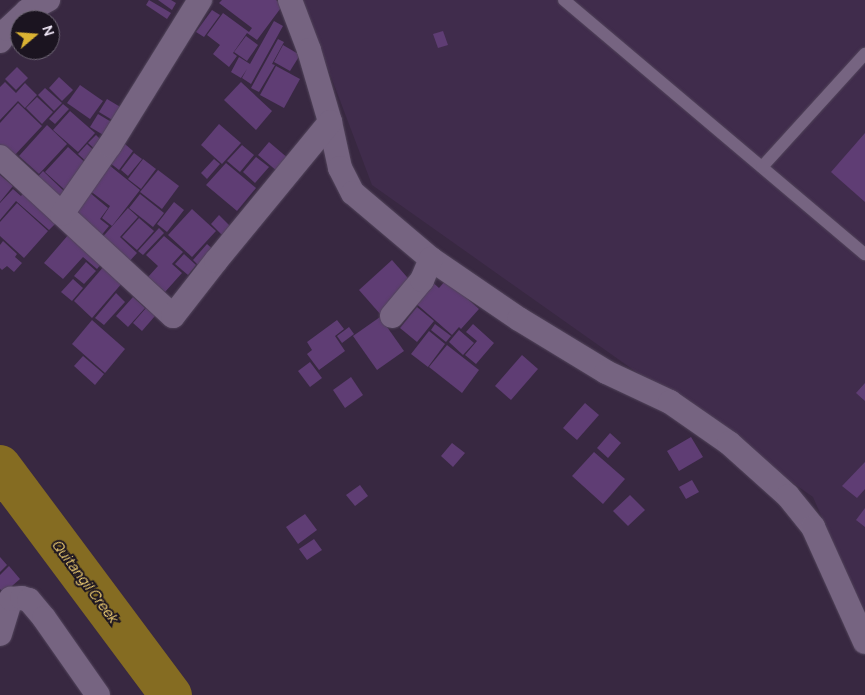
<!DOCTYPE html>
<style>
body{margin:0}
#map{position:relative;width:865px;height:695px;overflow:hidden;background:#382841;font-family:Manrope,sans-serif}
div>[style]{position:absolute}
.built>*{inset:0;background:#402c4c}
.river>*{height:42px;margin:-21px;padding:0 21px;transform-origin:21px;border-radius:21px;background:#856c22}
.building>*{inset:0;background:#5f3d74}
.roads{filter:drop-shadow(0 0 1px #51445a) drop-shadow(0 0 1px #51445a)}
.service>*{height:12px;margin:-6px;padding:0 6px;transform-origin:6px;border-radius:6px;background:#766481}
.minor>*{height:24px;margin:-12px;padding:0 12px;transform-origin:12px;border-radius:12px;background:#766481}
span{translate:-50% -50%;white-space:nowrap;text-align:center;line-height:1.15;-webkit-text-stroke:4px #1b1420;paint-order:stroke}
.water-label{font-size:14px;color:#ffdc78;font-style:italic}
.north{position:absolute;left:10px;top:10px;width:50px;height:50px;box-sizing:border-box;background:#1b1420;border:1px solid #706876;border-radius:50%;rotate:72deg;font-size:14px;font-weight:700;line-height:20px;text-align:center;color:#f0e7f7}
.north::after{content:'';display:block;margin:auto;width:18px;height:22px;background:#dbb333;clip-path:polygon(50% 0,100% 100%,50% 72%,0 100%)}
</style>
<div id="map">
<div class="built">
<i style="clip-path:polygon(302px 0,865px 0,865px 616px,813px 497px,372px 185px)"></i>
</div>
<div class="river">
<i style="left:0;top:466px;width:286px;rotate:53.3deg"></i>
</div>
<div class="building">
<i style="clip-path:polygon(149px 0,171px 13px,167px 19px,146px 5px)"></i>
<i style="clip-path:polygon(158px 0,171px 0,176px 3px,172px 10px)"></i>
<i style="clip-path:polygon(222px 0,276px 0,283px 5px,257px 40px,247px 33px,233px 53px,237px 56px,229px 67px,213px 54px,220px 45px,207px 35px,223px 13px,249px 32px,252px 28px,219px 3px)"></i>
<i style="clip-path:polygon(212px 10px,220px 15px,204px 37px,196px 32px)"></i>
<i style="clip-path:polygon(274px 21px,283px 26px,251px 84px,242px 78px,247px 69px,241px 78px,231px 72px,239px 57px,250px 64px)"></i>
<i style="clip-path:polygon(443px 31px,448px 45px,438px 48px,433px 34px)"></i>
<i style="clip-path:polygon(246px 36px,258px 45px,247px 61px,234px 52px)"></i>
<i style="clip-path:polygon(278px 39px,284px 42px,272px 64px,275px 65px,259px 92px,251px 88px)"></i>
<i style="clip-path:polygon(283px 45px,300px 55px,290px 71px,274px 62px)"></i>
<i style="clip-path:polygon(276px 66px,300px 79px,284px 108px,260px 95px)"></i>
<i style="clip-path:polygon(17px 67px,28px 78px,16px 90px,5px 79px)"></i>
<i style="clip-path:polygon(59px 77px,73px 90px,62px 101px,49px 88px)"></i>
<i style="clip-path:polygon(5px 82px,16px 93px,25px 83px,37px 95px,25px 108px,18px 101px,0 120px,0 87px)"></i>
<i style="clip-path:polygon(241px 82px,272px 111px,256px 130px,224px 100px)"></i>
<i style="clip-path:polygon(80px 85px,103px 101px,90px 119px,67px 103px)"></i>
<i style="clip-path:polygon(45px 88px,62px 103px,54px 111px,38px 95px)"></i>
<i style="clip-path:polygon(37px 97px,53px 112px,42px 124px,26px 108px)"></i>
<i style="clip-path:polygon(107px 99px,127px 111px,119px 124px,99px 112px)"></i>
<i style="clip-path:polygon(18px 103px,42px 126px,13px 157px,0 145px,0 123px)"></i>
<i style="clip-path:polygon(63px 104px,69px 109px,55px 124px,49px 119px)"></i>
<i style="clip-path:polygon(70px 111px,95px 133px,78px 152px,53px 130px)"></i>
<i style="clip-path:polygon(98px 114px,118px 126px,110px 139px,90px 127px)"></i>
<i style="clip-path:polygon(219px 124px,241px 143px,222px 164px,201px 145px)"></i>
<i style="clip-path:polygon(47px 125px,67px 144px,39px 174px,19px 156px)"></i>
<i style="clip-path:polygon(865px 133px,865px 202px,831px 172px)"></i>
<i style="clip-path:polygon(96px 135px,105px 144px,98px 152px,88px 143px)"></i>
<i style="clip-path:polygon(269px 142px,289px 159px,278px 172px,258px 155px)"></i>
<i style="clip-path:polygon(87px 144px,100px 156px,90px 165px,78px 154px)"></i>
<i style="clip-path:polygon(125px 144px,133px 151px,119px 170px,110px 163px)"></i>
<i style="clip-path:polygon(242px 145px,254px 155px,240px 172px,227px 161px)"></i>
<i style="clip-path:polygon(68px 147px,89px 166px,66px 191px,45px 172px)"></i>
<i style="clip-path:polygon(134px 153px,142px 159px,128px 176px,121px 170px)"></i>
<i style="clip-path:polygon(256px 157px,269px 167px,255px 183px,243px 172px)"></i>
<i style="clip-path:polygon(143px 159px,156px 169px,141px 189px,128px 179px)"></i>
<i style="clip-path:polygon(214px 159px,220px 164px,207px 179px,201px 173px)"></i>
<i style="clip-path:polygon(226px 163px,256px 188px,237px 211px,206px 185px)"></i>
<i style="clip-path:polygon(109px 165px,140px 190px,112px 226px,102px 218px,110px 206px,89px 190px)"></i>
<i style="clip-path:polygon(158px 170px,179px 186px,162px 209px,140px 192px)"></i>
<i style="clip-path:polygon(43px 171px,68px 195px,57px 206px,33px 182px)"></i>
<i style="clip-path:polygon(0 175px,13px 186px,0 202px)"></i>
<i style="clip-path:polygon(13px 189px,21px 196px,25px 191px,58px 221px,49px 230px,16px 201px,0 220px,0 203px)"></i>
<i style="clip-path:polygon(89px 192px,108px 208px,100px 219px,109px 226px,100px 237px,71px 214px)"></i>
<i style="clip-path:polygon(140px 194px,164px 213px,153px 227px,129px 208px)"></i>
<i style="clip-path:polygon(174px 202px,184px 210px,167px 232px,157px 224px)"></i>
<i style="clip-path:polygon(17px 203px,48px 231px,24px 258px,0 236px,0 222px)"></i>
<i style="clip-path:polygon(128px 208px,138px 217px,120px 237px,137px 253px,127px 264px,100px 240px)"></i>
<i style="clip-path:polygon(192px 209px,216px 231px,192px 257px,168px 235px)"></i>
<i style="clip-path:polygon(219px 215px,230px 226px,222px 235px,211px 224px)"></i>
<i style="clip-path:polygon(139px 218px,154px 231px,137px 250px,122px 237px)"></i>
<i style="clip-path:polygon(159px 228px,164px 233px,143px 255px,138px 251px)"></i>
<i style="clip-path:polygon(69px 234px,102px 263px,97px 269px,83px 257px,63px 279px,44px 263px)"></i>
<i style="clip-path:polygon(164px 236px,183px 252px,172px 264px,182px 273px,165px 292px,148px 277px,158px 266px,146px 255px)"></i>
<i style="clip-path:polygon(3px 241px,17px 254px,15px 257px,22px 263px,14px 272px,7px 266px,2px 270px,0 268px,0 245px)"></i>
<i style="clip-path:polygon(207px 244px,216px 252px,201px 268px,193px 260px)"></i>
<i style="clip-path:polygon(184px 254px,196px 265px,188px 275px,175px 264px)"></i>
<i style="clip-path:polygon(392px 260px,414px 285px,381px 315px,359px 290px)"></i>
<i style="clip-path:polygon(86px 262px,96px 271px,84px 284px,74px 276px)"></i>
<i style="clip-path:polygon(105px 265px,123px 282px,92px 318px,74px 301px)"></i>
<i style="clip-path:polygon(73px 279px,83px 288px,72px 301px,61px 292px)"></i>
<i style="clip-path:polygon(430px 280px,439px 288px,446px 280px,479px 309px,461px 329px,459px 327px,452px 335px,412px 300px)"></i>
<i style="clip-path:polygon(116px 293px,125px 302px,104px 325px,95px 318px)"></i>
<i style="clip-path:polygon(133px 297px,145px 308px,128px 327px,116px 316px)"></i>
<i style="clip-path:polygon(417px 307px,434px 321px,417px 342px,400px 328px)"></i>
<i style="clip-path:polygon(146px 308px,155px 316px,142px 331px,133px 323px)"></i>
<i style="clip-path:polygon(380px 317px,404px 351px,377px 370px,353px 336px)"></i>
<i style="clip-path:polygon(92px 320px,125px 349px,105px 373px,72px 344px)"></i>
<i style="clip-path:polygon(337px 320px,344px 329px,335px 336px,345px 351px,319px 370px,307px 354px,312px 350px,307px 342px)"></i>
<i style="clip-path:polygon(435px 324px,451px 336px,446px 342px,431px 330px)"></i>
<i style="clip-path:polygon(473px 324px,494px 343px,476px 364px,465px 355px,477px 341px,466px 332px)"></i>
<i style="clip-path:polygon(349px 327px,354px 334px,342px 343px,337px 336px)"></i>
<i style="clip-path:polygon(459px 330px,474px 343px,463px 355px,449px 342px)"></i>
<i style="clip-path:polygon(429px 331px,445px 344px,428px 367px,411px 354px)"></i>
<i style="clip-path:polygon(447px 345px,479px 370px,462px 393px,429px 367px)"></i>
<i style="clip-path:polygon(522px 355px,538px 369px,511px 400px,495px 386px)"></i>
<i style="clip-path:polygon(83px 356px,104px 374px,95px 385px,74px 366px)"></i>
<i style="clip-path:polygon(310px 362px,322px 378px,310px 387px,298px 371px)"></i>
<i style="clip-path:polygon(351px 377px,363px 395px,345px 408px,333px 390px)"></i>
<i style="clip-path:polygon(865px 383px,865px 401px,856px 393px)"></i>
<i style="clip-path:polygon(585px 403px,599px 415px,577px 440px,563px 428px)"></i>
<i style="clip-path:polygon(610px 433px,621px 443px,608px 458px,597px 448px)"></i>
<i style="clip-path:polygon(691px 437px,703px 457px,679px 471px,667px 451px)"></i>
<i style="clip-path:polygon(452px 443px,465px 453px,453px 467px,441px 456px)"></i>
<i style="clip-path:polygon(594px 452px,625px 479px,603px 504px,572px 476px)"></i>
<i style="clip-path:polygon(865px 462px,865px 489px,857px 498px,842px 486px)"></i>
<i style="clip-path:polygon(692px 480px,699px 492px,686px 499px,679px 487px)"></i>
<i style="clip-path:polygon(360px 485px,368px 496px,355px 506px,346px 495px)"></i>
<i style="clip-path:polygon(630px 495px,645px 510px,628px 526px,613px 511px)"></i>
<i style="clip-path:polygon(865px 508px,865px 527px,856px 520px)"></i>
<i style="clip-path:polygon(305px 514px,317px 530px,298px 544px,286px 527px)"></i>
<i style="clip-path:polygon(314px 539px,322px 550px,307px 560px,299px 549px)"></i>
<i style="clip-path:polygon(0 557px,7px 565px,0 572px)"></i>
<i style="clip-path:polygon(9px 566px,20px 579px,4px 593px,0 589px,0 575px)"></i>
</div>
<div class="roads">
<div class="service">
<i style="left:564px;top:0;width:394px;rotate:40.2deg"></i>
<i style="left:762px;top:167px;width:153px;rotate:-47.7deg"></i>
</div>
<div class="minor">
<i style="left:290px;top:0;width:53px;rotate:69.2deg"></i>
<i style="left:309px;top:50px;width:75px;rotate:73.7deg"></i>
<i style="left:330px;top:122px;width:47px;rotate:77.7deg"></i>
<i style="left:340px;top:168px;width:28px;rotate:63deg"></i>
<i style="left:353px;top:193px;width:102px;rotate:40.2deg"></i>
<i style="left:431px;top:259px;width:107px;rotate:34.3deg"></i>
<i style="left:519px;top:319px;width:102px;rotate:31.3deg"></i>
<i style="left:606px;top:372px;width:71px;rotate:25.1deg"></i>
<i style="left:670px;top:402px;width:72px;rotate:34.8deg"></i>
<i style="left:729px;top:443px;width:79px;rotate:41.9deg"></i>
<i style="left:788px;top:496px;width:40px;rotate:51deg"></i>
<i style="left:813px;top:527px;width:126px;rotate:65.7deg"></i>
<i style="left:0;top:41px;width:14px;rotate:-56deg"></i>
<i style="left:8px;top:29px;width:26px;rotate:-43deg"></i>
<i style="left:27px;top:11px;width:24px;rotate:-28deg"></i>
<i style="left:0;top:157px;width:235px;rotate:42.6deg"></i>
<i style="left:173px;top:316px;width:70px;rotate:-52deg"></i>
<i style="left:216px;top:261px;width:180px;rotate:-50.6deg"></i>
<i style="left:62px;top:214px;width:84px;rotate:-55.2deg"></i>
<i style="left:110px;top:145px;width:171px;rotate:-58.2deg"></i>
<i style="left:392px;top:316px;width:47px;rotate:-50.2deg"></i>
<i style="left:422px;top:280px;width:23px;rotate:-67deg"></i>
<i style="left:0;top:634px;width:37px;rotate:-73deg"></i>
<i style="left:11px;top:599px;width:11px;rotate:-5deg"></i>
<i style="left:22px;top:598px;width:7px;rotate:16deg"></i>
<i style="left:29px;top:600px;width:23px;rotate:50deg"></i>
<i style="left:44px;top:618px;width:94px;rotate:55deg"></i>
</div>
</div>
<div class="water-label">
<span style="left:85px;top:581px;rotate:53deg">Quitangil Creek</span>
</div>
<div class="north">N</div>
</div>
